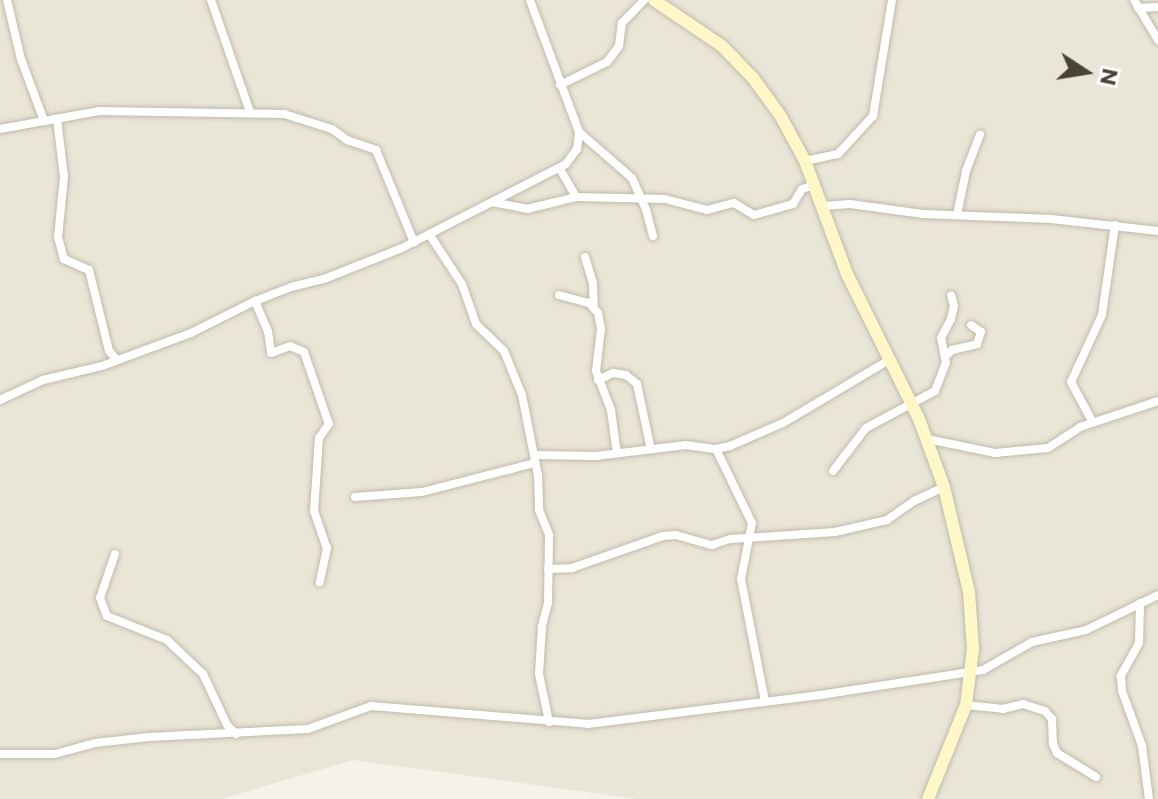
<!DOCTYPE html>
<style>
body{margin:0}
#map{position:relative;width:1158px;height:799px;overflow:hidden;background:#f4f2e9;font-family:Commissioner,sans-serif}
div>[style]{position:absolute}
.residential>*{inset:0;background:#e9e5d7}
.roads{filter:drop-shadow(0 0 2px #c0bbab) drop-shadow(0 0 2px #c0bbab)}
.street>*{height:8px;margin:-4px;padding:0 4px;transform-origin:4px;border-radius:4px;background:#fff}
.secondary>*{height:12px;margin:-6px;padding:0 6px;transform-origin:6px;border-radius:6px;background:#fff7c8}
span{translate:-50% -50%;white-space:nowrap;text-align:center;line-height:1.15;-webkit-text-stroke:6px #fff;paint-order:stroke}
.north{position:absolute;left:1046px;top:32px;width:80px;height:80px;-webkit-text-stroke:6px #fff;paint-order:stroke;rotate:102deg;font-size:22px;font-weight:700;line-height:32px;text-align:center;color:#484337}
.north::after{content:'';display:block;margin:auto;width:28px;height:36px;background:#484337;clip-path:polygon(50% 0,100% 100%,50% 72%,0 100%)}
</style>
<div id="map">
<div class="residential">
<i style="clip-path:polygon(0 0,1158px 0,1158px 799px,638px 799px,353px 760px,221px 799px,0 799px)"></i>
</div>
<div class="roads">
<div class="street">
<i style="left:7px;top:0;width:61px;rotate:76.7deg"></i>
<i style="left:21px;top:59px;width:66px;rotate:69.6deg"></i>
<i style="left:211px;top:0;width:119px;rotate:70.8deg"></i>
<i style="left:1134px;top:0;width:47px;rotate:59deg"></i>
<i style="left:1138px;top:8px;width:20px;rotate:-3deg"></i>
<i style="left:560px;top:85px;width:52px;rotate:-26.1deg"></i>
<i style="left:607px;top:62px;width:20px;rotate:-53deg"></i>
<i style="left:619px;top:46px;width:23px;rotate:-83deg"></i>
<i style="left:622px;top:23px;width:32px;rotate:-46deg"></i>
<i style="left:57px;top:119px;width:58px;rotate:83.1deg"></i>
<i style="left:64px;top:177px;width:60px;rotate:95.7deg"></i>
<i style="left:58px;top:237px;width:23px;rotate:75deg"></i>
<i style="left:64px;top:259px;width:27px;rotate:24deg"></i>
<i style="left:89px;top:270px;width:83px;rotate:76.1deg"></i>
<i style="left:109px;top:351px;width:12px;rotate:48deg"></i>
<i style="left:0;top:129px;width:101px;rotate:-10.3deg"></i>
<i style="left:99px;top:111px;width:185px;rotate:0.9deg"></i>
<i style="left:284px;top:114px;width:50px;rotate:17.4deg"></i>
<i style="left:332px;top:129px;width:19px;rotate:36deg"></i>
<i style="left:347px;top:140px;width:31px;rotate:19deg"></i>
<i style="left:376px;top:150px;width:100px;rotate:67.6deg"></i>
<i style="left:579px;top:132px;width:70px;rotate:41deg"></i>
<i style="left:632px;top:178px;width:35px;rotate:66deg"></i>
<i style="left:646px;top:210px;width:27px;rotate:75deg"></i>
<i style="left:805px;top:161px;width:34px;rotate:-12deg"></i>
<i style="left:838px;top:154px;width:52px;rotate:-47.4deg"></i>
<i style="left:873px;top:116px;width:118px;rotate:-80.7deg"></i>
<i style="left:560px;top:169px;width:32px;rotate:60deg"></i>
<i style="left:492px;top:202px;width:36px;rotate:11deg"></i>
<i style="left:527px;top:209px;width:50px;rotate:-13.8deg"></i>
<i style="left:576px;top:197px;width:89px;rotate:1.3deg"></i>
<i style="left:665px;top:199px;width:43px;rotate:14.7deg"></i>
<i style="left:707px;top:210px;width:28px;rotate:-15deg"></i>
<i style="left:734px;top:203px;width:23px;rotate:31deg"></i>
<i style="left:754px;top:215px;width:41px;rotate:-15.8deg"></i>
<i style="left:793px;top:204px;width:17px;rotate:-59deg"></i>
<i style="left:802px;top:189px;width:14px;rotate:-17deg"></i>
<i style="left:822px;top:206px;width:28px;rotate:-4deg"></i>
<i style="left:850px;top:204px;width:74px;rotate:7.8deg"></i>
<i style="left:923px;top:214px;width:128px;rotate:2.2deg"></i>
<i style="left:1051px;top:219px;width:108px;rotate:6.4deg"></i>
<i style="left:957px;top:215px;width:45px;rotate:-78.4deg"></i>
<i style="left:966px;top:171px;width:39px;rotate:-69deg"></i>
<i style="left:429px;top:234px;width:60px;rotate:56.6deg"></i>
<i style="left:462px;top:284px;width:42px;rotate:70.7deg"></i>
<i style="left:476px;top:324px;width:39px;rotate:44deg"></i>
<i style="left:504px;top:351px;width:48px;rotate:67.8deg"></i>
<i style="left:522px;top:395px;width:83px;rotate:78.8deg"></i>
<i style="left:538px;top:476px;width:34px;rotate:88deg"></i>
<i style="left:539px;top:510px;width:27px;rotate:68deg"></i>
<i style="left:549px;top:535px;width:68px;rotate:90.8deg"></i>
<i style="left:548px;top:603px;width:24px;rotate:105deg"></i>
<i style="left:542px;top:626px;width:48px;rotate:93.6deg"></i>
<i style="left:539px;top:674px;width:49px;rotate:78.2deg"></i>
<i style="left:585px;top:257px;width:28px;rotate:73deg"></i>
<i style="left:593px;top:284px;width:23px;rotate:88deg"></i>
<i style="left:559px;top:295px;width:31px;rotate:15deg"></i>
<i style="left:589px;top:303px;width:13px;rotate:48deg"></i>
<i style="left:598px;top:313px;width:16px;rotate:79deg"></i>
<i style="left:601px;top:329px;width:42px;rotate:96.8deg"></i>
<i style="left:596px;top:371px;width:42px;rotate:69deg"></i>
<i style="left:611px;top:410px;width:44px;rotate:82.2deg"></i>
<i style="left:255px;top:301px;width:33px;rotate:67deg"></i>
<i style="left:268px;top:331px;width:22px;rotate:82deg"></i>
<i style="left:271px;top:353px;width:20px;rotate:-20deg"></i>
<i style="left:290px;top:346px;width:15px;rotate:23deg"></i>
<i style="left:304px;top:352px;width:76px;rotate:70.9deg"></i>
<i style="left:329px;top:424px;width:17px;rotate:126deg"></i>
<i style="left:319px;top:438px;width:73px;rotate:93.9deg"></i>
<i style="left:314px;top:511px;width:39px;rotate:71deg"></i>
<i style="left:327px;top:548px;width:35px;rotate:102deg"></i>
<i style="left:945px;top:357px;width:10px;rotate:-45deg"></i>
<i style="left:952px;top:350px;width:26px;rotate:-13deg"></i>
<i style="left:977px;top:344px;width:13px;rotate:-72deg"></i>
<i style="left:981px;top:332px;width:12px;rotate:-145deg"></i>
<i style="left:598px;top:380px;width:17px;rotate:-25deg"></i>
<i style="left:613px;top:373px;width:13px;rotate:9deg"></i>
<i style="left:626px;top:375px;width:14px;rotate:39deg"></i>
<i style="left:637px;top:384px;width:67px;rotate:78deg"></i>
<i style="left:0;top:400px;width:47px;rotate:-24.9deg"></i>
<i style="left:43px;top:380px;width:61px;rotate:-13.3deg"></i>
<i style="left:102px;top:366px;width:95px;rotate:-20.3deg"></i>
<i style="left:191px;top:333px;width:72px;rotate:-26.6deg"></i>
<i style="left:255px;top:301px;width:39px;rotate:-21deg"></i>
<i style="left:291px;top:287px;width:34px;rotate:-14deg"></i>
<i style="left:324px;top:279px;width:84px;rotate:-21.7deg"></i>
<i style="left:402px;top:248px;width:184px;rotate:-27.1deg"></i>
<i style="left:566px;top:164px;width:19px;rotate:-54deg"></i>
<i style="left:577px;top:149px;width:17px;rotate:-83deg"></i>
<i style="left:579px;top:132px;width:141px;rotate:-110.4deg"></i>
<i style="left:1092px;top:421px;width:44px;rotate:-118.3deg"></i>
<i style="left:1071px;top:382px;width:74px;rotate:-65.2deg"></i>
<i style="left:1102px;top:315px;width:91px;rotate:-81.8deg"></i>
<i style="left:927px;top:439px;width:69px;rotate:11.6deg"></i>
<i style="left:995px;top:453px;width:53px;rotate:-5.4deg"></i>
<i style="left:1048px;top:448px;width:38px;rotate:-33deg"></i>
<i style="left:1080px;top:427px;width:82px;rotate:-18.4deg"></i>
<i style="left:716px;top:449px;width:82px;rotate:64.1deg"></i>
<i style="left:752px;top:523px;width:57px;rotate:101.1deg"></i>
<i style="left:741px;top:579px;width:124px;rotate:78.9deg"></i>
<i style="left:534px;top:455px;width:62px;rotate:0.9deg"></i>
<i style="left:596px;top:456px;width:91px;rotate:-7deg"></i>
<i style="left:686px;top:445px;width:30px;rotate:8deg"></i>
<i style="left:716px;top:449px;width:14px;rotate:-12deg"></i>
<i style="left:730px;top:446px;width:58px;rotate:-23.5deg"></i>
<i style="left:783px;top:423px;width:126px;rotate:-30.7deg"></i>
<i style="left:833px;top:471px;width:54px;rotate:-52.5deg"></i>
<i style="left:866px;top:428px;width:78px;rotate:-28.2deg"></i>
<i style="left:935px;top:391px;width:30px;rotate:-69deg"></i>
<i style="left:946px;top:363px;width:25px;rotate:-101deg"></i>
<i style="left:941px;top:338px;width:21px;rotate:-62deg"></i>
<i style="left:951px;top:319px;width:13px;rotate:-77deg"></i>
<i style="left:954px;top:306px;width:11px;rotate:-105deg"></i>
<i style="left:355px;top:497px;width:67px;rotate:-4.3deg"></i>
<i style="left:422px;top:492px;width:117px;rotate:-14.4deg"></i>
<i style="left:115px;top:554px;width:46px;rotate:108.8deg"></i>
<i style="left:100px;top:598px;width:19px;rotate:69deg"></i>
<i style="left:107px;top:616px;width:65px;rotate:21.8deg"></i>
<i style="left:167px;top:640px;width:50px;rotate:43.4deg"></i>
<i style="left:203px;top:674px;width:56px;rotate:64.8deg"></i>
<i style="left:227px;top:725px;width:13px;rotate:45deg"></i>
<i style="left:548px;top:569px;width:24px;rotate:-2deg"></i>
<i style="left:572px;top:568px;width:96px;rotate:-19.4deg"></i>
<i style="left:663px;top:536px;width:13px;rotate:-4deg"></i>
<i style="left:676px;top:535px;width:37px;rotate:16deg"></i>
<i style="left:712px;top:545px;width:20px;rotate:-18deg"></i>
<i style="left:731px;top:539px;width:104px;rotate:-3.9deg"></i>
<i style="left:835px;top:532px;width:53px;rotate:-13deg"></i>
<i style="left:887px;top:520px;width:33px;rotate:-35deg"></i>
<i style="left:914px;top:501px;width:33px;rotate:-25deg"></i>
<i style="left:1140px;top:603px;width:40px;rotate:91.4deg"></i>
<i style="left:1139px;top:643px;width:38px;rotate:119deg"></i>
<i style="left:1121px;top:676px;width:15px;rotate:86deg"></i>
<i style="left:1122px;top:691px;width:59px;rotate:70deg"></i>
<i style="left:1142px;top:746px;width:53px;rotate:82.5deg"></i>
<i style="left:966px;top:705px;width:37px;rotate:6deg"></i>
<i style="left:1003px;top:709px;width:21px;rotate:-14deg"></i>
<i style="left:1023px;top:704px;width:23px;rotate:18deg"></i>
<i style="left:1045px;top:711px;width:11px;rotate:49deg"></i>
<i style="left:1052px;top:719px;width:25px;rotate:88deg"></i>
<i style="left:1053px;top:744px;width:10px;rotate:66deg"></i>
<i style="left:1057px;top:753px;width:46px;rotate:31.6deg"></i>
<i style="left:0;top:754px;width:55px"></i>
<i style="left:55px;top:754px;width:41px;rotate:-15.4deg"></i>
<i style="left:95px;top:743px;width:54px;rotate:-6.3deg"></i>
<i style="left:149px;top:737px;width:159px;rotate:-2.9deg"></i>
<i style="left:308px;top:729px;width:67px;rotate:-20.1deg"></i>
<i style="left:371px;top:706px;width:218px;rotate:4.7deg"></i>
<i style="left:588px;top:724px;width:234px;rotate:-7.1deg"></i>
<i style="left:820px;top:695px;width:165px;rotate:-8.7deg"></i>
<i style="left:983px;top:670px;width:56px;rotate:-29.7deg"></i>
<i style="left:1032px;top:642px;width:55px;rotate:-12.5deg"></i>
<i style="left:1086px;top:630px;width:80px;rotate:-25.9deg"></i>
</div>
<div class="secondary">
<i style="left:654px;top:0;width:82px;rotate:34.1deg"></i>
<i style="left:722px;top:46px;width:45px;rotate:45.9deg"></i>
<i style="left:753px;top:78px;width:46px;rotate:53.9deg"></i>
<i style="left:780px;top:115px;width:52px;rotate:61.5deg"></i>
<i style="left:805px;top:161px;width:121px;rotate:69.6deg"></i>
<i style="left:847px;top:274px;width:162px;rotate:63.6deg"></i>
<i style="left:919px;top:419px;width:72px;rotate:69.8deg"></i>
<i style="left:944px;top:487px;width:108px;rotate:76.6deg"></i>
<i style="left:969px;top:592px;width:57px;rotate:86deg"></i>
<i style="left:973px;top:649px;width:56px;rotate:97.1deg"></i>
<i style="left:966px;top:705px;width:101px;rotate:112deg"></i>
</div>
</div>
<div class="north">N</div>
</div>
